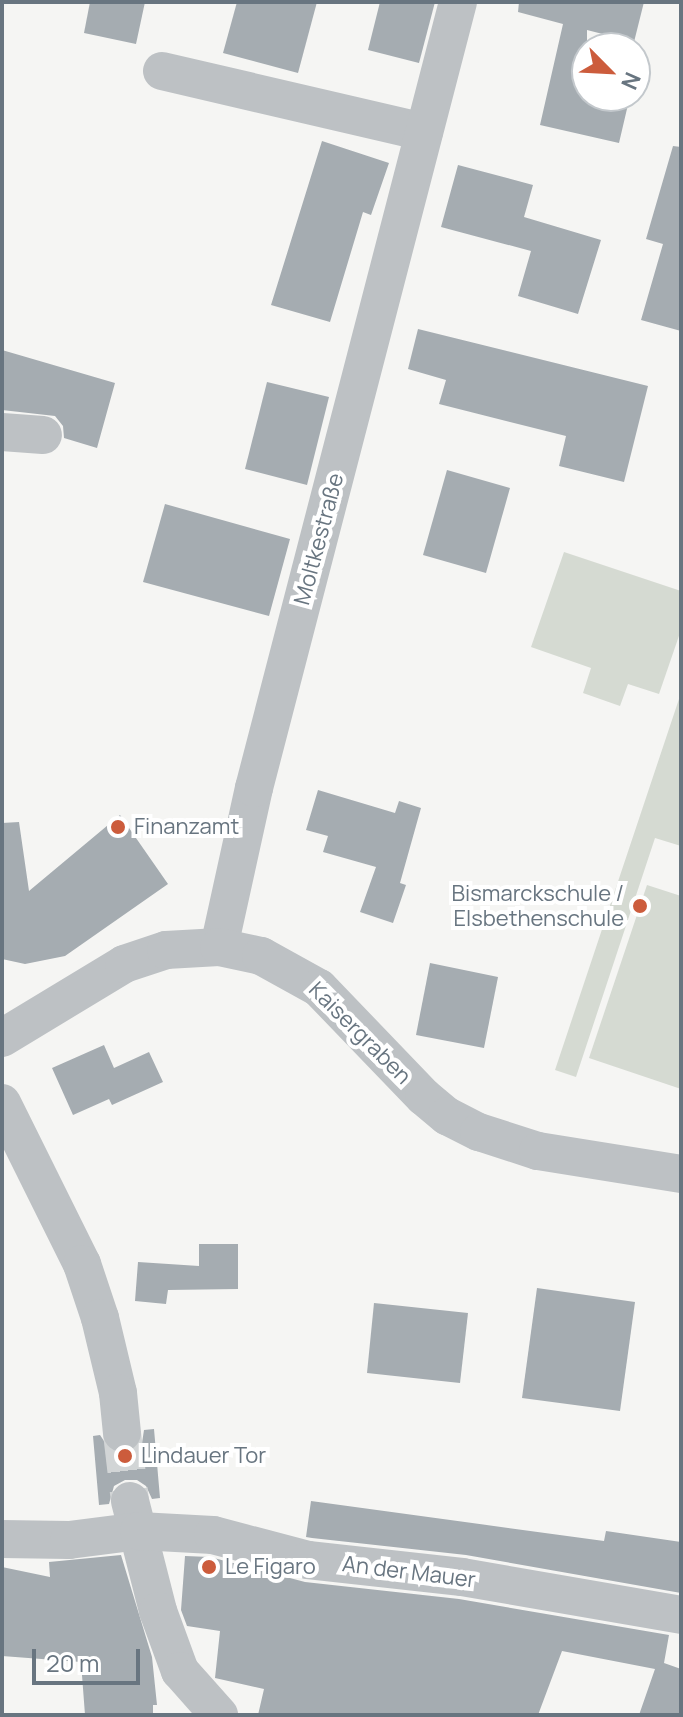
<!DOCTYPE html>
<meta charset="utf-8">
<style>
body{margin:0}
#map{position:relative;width:683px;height:1717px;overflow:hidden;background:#f5f5f3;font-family:Manrope,sans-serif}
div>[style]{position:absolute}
.green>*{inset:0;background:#d5dad2}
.building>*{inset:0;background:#a5acb1}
.minor-tunnel>*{height:38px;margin-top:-19px;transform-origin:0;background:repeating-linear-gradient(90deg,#d2d5d6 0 38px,transparent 0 57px)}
.minor>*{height:38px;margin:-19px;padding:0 19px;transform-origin:19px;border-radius:19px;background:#bdc1c4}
.dots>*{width:22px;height:22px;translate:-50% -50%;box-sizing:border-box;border:4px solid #fff;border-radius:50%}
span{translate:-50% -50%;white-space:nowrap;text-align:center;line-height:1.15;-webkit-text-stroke:8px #fff;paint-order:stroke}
.street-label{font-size:22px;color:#687580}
.poi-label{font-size:22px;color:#687580}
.left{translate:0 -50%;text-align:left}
.right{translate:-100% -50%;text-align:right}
.frame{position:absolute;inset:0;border:4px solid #687580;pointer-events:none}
.north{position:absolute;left:571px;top:32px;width:80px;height:80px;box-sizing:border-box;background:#fff;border:2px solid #c3c8cc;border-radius:50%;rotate:114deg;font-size:22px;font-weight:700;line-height:32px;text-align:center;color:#687580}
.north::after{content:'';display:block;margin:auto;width:28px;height:36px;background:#cc5c3c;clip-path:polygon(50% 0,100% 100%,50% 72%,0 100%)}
.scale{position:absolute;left:32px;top:1649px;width:108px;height:36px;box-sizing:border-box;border:4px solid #687580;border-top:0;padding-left:10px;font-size:24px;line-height:28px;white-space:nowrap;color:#687580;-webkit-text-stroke:6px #fff;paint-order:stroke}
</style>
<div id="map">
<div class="green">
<i style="clip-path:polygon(564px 552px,681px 591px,681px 630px,659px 694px,628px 684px,620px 706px,583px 693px,591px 668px,531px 647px)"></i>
<i style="clip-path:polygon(681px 693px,681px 846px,655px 838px,576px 1077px,555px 1070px)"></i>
<i style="clip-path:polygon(647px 885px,681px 896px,681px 1089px,589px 1058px)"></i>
</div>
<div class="building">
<i style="clip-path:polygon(90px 2px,145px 2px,136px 44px,84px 33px)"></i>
<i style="clip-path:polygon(237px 2px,317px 2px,298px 73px,223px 53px)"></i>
<i style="clip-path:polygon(380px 2px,435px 2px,419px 63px,368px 50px)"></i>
<i style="clip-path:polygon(519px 2px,644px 2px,634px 42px,587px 30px,587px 96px,630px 96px,619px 143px,540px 125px,563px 24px,518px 12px)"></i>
<i style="clip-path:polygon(322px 141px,389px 163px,371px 215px,363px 212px,330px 322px,271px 305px)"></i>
<i style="clip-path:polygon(673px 146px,681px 147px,681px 331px,641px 320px,663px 244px,646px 239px)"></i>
<i style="clip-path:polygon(458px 165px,533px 185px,524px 217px,601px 240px,578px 314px,518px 296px,531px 251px,441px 227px)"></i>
<i style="clip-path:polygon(418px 329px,648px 386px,624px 482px,559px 466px,566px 436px,439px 404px,446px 380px,408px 369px)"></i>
<i style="clip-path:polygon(2px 350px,115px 383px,97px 448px,64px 438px,63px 426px,55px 416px,2px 410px)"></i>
<i style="clip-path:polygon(267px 382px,329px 397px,307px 485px,245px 469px)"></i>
<i style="clip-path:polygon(447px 470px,510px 488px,486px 573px,423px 555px)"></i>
<i style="clip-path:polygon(165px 504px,290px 539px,269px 616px,143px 582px)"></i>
<i style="clip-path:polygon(318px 790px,395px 813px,399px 801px,421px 808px,400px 883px,406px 885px,393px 923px,360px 912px,376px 867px,323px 852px,328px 836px,306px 830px)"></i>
<i style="clip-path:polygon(120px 815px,168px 884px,65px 956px,25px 964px,2px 959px,2px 823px,19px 822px,29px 891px)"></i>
<i style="clip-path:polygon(430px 963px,498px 977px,484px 1048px,416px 1035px)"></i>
<i style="clip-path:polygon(104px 1045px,114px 1068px,149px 1052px,163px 1082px,112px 1105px,109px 1099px,73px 1115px,52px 1068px)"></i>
<i style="clip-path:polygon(199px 1244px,238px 1244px,238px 1289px,168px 1290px,166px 1304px,135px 1301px,138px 1262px,199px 1266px)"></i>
<i style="clip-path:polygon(537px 1288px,635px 1302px,620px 1411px,522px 1398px)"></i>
<i style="clip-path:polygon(374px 1303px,468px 1313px,460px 1383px,367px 1373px)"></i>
<i style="clip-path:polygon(154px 1429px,160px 1498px,152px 1499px,146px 1486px,137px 1480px,125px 1480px,114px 1486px,109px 1504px,99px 1505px,93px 1436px,100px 1435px,112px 1453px,125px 1455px,142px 1443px,144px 1430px)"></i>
<i style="clip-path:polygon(311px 1501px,604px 1541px,606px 1531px,681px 1542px,681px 1593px,466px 1555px,312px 1538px,306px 1537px)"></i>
<i style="clip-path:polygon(121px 1555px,152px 1657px,157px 1705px,153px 1705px,153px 1715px,85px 1715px,81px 1662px,2px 1656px,2px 1567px,50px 1577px,49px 1562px)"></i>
<i style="clip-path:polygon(185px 1556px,210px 1557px,305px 1582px,459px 1599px,669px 1635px,664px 1663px,681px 1669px,681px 1715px,639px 1715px,655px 1669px,562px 1651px,538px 1715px,258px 1715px,264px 1689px,215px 1678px,220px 1631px,187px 1626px,181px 1610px)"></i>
</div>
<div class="minor-tunnel">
<i style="left:122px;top:1433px;width:68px;rotate:83.3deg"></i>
</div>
<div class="minor">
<i style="left:162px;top:71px;width:269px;rotate:13.1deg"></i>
<i style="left:2px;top:432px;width:41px;rotate:4.2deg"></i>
<i style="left:219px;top:947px;width:163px;rotate:-77.6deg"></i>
<i style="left:254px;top:788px;width:812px;rotate:-75.45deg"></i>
<i style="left:2px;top:1038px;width:143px;rotate:-31.2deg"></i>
<i style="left:124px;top:964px;width:44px;rotate:-18.4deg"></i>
<i style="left:166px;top:950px;width:53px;rotate:-3.2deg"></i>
<i style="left:219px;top:947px;width:43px;rotate:12.1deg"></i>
<i style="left:261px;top:956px;width:66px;rotate:28.9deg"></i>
<i style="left:319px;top:988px;width:151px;rotate:46.1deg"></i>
<i style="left:424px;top:1097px;width:30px;rotate:40deg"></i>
<i style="left:447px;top:1116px;width:36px;rotate:27deg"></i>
<i style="left:479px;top:1132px;width:62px;rotate:17.9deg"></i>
<i style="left:538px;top:1151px;width:145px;rotate:9.1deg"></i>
<i style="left:2px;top:1103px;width:180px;rotate:63.6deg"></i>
<i style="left:82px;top:1264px;width:57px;rotate:71.6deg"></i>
<i style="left:100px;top:1318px;width:77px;rotate:76.5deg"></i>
<i style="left:118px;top:1393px;width:40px;rotate:84.3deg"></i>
<i style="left:130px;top:1501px;width:114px;rotate:75.7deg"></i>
<i style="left:158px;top:1611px;width:64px;rotate:69.9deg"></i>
<i style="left:180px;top:1671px;width:59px;rotate:48.4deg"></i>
<i style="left:2px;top:1539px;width:67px;rotate:0.9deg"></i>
<i style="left:69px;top:1540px;width:71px;rotate:-7.3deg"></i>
<i style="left:139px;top:1531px;width:74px;rotate:3.1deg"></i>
<i style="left:213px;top:1535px;width:98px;rotate:14.7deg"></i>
<i style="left:308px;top:1560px;width:155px;rotate:6.3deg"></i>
<i style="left:462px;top:1577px;width:222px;rotate:9.8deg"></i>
</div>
<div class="dots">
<i style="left:118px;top:827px;background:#cc5c3c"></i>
<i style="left:640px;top:906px;background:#cc5c3c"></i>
<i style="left:125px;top:1456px;background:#cc5c3c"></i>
<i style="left:209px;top:1567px;background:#cc5c3c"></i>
</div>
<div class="street-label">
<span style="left:319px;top:539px;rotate:-75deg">Moltkestraße</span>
<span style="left:360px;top:1033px;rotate:45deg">Kaisergraben</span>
<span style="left:409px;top:1572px;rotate:7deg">An der Mauer</span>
</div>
<div class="poi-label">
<span class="left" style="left:134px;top:827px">Finanzamt</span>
<span class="right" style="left:624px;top:906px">Bismarckschule /<br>Elsbethenschule</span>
<span class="left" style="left:141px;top:1456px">Lindauer Tor</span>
<span class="left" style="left:225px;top:1567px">Le Figaro</span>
</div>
<div class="frame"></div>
<div class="north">N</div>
<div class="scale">20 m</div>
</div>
